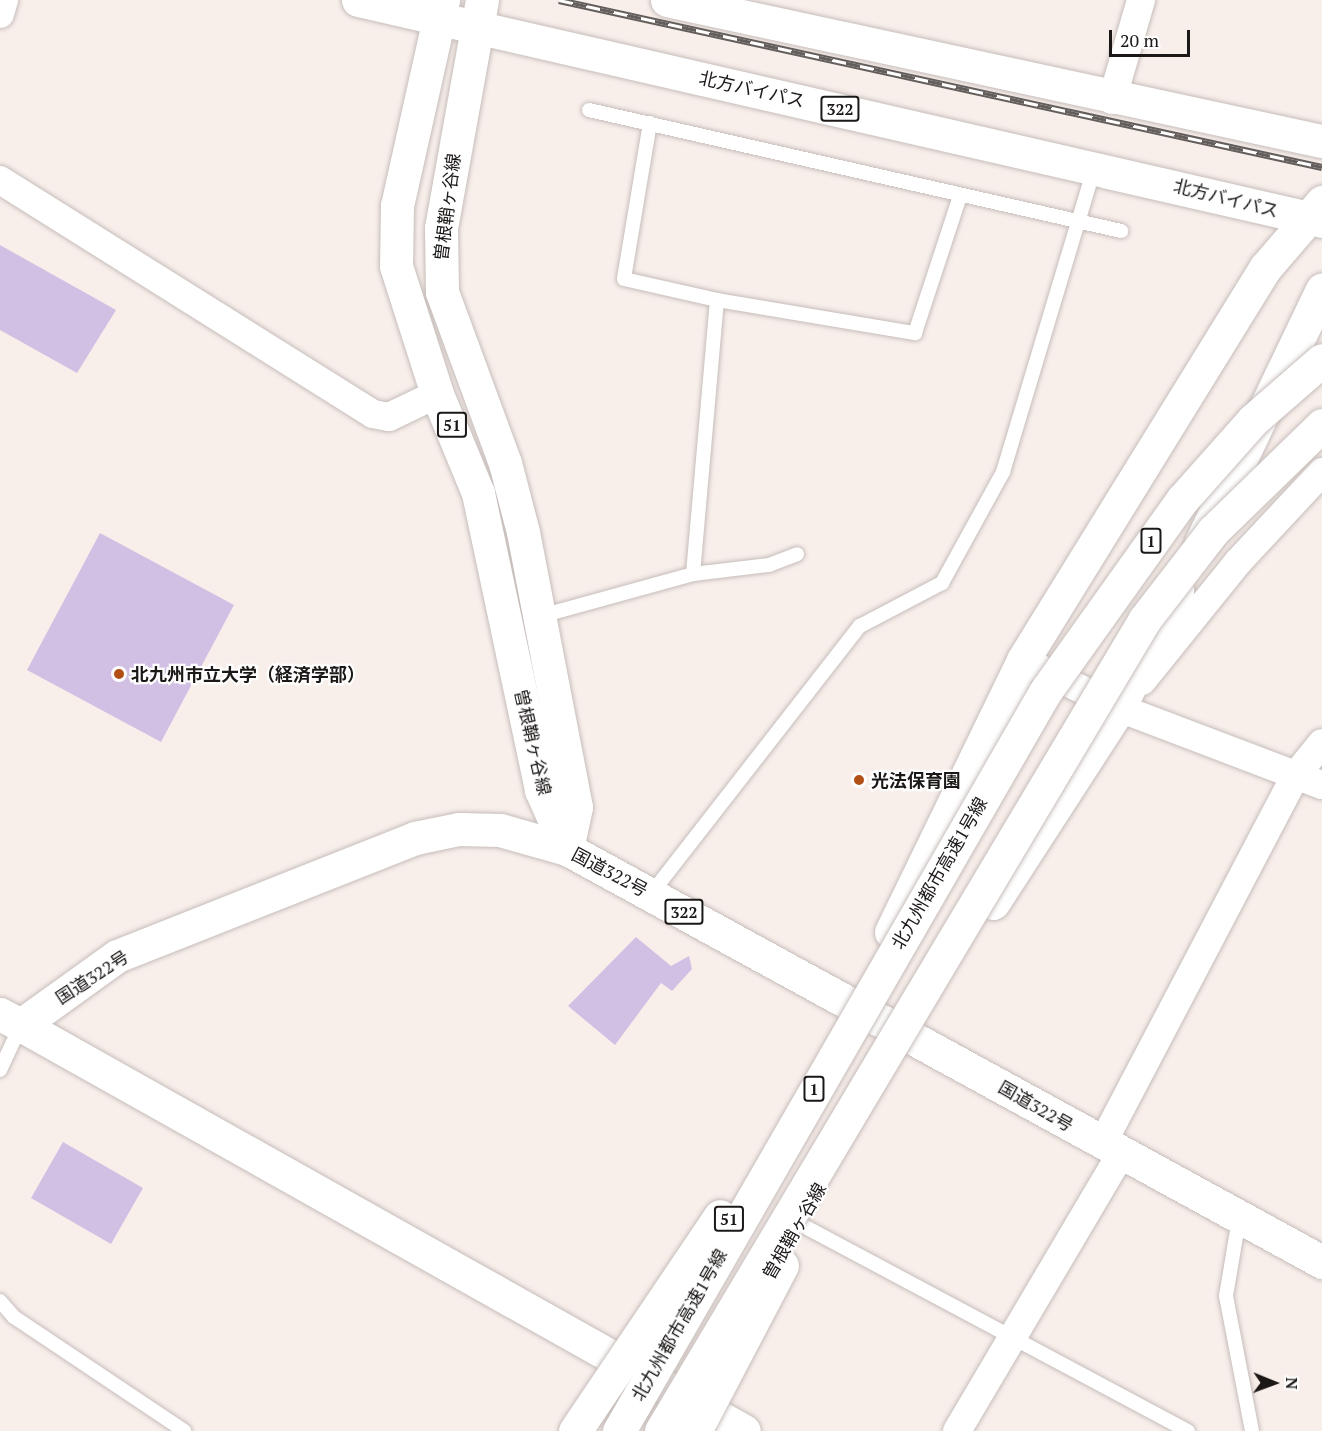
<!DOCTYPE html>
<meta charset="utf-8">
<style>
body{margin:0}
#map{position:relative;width:1322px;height:1431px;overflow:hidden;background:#f8efeb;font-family:"PT Serif","Noto Sans JP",serif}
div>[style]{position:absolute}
.building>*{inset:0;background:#d2c0e4}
.roads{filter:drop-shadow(0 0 2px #c6bdba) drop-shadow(0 0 2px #c6bdba)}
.lane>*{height:14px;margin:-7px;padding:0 7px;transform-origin:7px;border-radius:7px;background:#fff}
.street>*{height:28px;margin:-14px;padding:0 14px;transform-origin:14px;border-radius:14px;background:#fff}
.secondary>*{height:33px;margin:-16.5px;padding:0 16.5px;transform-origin:16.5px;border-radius:16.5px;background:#fff}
.primary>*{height:33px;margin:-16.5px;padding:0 16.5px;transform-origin:16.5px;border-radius:16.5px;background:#fff}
.highway>*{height:33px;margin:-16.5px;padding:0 16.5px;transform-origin:16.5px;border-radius:16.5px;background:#fff}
.rail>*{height:7px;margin-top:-3.5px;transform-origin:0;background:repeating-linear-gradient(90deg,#fefefe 0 14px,#635e5c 0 28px);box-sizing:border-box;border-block:2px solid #635e5c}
.bridges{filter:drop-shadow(0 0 2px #c6bdba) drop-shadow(0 0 2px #c6bdba)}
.highway-bridge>*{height:33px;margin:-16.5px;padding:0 16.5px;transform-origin:16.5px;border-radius:16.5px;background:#fff}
.dots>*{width:16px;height:16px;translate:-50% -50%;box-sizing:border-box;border:3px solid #fefefe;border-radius:50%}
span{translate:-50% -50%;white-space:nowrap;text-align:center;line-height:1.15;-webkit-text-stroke:4.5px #fefefe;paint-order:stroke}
.shield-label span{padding:2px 4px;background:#fefefe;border:2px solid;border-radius:4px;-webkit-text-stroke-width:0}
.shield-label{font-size:16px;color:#1b1817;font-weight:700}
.street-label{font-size:18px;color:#1b1817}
.poi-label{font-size:18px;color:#1b1817;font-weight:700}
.left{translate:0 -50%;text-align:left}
.north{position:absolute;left:1244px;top:1353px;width:60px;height:60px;-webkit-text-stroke:4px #fefefe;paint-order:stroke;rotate:91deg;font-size:16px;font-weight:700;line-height:24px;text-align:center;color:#1b1817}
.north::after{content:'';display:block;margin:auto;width:21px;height:27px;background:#1b1817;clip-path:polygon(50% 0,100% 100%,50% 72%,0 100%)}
.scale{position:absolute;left:1109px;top:30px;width:81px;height:27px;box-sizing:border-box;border:3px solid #1b1817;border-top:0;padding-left:8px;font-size:18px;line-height:21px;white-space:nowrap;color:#1b1817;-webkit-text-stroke:4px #fefefe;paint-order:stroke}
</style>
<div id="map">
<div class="building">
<i style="clip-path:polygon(0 245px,116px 310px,77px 373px,0 330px)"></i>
<i style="clip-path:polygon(100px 533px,234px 605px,161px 742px,27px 670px)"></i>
<i style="clip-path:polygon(636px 937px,671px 966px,689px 956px,692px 969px,672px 991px,661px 983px,615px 1045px,568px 1006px)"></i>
<i style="clip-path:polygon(63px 1142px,143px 1188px,111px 1244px,31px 1198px)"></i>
</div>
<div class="roads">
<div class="lane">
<i style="left:589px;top:110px;width:546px;rotate:12.81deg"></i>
<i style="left:650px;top:123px;width:158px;rotate:99.5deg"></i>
<i style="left:624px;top:279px;width:95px;rotate:12.7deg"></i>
<i style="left:693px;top:574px;width:275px;rotate:-85deg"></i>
<i style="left:717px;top:300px;width:201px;rotate:9.5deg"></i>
<i style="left:915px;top:333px;width:144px;rotate:-71.8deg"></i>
<i style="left:541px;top:616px;width:158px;rotate:-15.4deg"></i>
<i style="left:693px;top:574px;width:77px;rotate:-6.8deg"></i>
<i style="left:769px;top:565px;width:30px;rotate:-21deg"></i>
<i style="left:651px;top:894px;width:340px;rotate:-52.1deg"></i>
<i style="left:860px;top:626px;width:93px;rotate:-27.7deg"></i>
<i style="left:942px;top:583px;width:127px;rotate:-61.2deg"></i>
<i style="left:1003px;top:472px;width:317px;rotate:-73.3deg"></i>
<i style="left:0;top:1070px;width:50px;rotate:-65deg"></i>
<i style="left:1239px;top:1219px;width:78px;rotate:99.6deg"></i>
<i style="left:1226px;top:1296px;width:137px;rotate:79.1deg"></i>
<i style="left:798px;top:1223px;width:442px;rotate:28.1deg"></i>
<i style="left:0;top:1301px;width:21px;rotate:49deg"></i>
<i style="left:14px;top:1317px;width:205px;rotate:33.8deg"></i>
</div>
<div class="street">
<i style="left:0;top:14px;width:15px;rotate:-74deg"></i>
<i style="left:1112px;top:100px;width:104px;rotate:-73.8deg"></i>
<i style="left:0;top:180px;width:440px;rotate:32.1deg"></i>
<i style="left:373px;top:414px;width:16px;rotate:11deg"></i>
<i style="left:389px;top:417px;width:53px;rotate:-25.6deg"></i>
<i style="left:1023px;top:660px;width:107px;rotate:26.6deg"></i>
<i style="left:1119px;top:708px;width:217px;rotate:20.8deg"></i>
<i style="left:1142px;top:681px;width:153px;rotate:-51.1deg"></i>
<i style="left:1238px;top:562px;width:123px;rotate:-47deg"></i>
<i style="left:1102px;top:1144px;width:417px;rotate:-62.3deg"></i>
<i style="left:1296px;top:775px;width:41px;rotate:-50.9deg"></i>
<i style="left:957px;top:1431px;width:322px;rotate:-59.4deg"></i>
</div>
<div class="secondary">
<i style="left:1201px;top:542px;width:280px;rotate:-64.4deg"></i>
<i style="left:993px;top:903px;width:232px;rotate:-57.1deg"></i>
<i style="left:1119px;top:708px;width:131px;rotate:-63.6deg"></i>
<i style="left:891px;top:932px;width:302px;rotate:-64.1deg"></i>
<i style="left:1023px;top:660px;width:462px;rotate:-58.3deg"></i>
<i style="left:1266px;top:267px;width:86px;rotate:-49.3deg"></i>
<i style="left:21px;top:1025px;width:829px;rotate:29.32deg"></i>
</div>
<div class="primary">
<i style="left:443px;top:0;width:210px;rotate:102.6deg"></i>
<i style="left:397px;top:205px;width:61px;rotate:90.9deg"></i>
<i style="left:396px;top:266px;width:134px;rotate:72.2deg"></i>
<i style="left:437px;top:394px;width:107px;rotate:67.5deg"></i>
<i style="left:478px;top:493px;width:304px;rotate:78deg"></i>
<i style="left:541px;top:790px;width:64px;rotate:66.2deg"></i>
<i style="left:482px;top:0;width:232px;rotate:100.2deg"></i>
<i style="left:441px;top:228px;width:64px;rotate:89.1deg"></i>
<i style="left:442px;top:292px;width:182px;rotate:69.8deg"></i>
<i style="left:505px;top:463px;width:71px;rotate:75.4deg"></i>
<i style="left:523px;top:532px;width:280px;rotate:79.1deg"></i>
<i style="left:576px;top:807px;width:43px;rotate:102.1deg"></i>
</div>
<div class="highway">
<i style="left:358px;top:0;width:989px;rotate:12.91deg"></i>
<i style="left:667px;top:0;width:670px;rotate:12.15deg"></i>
<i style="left:0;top:1014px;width:24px;rotate:28deg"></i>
<i style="left:21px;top:1025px;width:118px;rotate:-35.7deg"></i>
<i style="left:117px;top:956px;width:321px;rotate:-21.6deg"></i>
<i style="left:415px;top:838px;width:45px;rotate:-11.6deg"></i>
<i style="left:459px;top:829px;width:41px;rotate:1.4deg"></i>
<i style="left:500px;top:830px;width:70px;rotate:15.8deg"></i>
<i style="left:567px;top:849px;width:861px;rotate:28.68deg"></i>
</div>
</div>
<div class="rail">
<i style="left:559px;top:0;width:781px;rotate:12.35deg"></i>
</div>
<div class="bridges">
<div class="highway-bridge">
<i style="left:575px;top:1431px;width:259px;rotate:-56deg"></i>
<i style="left:619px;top:1431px;width:853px;rotate:-60.04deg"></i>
<i style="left:1045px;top:692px;width:236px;rotate:-54.5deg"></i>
<i style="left:1182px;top:500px;width:107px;rotate:-48.4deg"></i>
<i style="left:1253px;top:420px;width:91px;rotate:-41deg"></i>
<i style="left:661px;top:1431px;width:945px;rotate:-59.2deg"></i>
<i style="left:1145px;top:619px;width:111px;rotate:-52.3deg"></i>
<i style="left:1213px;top:531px;width:152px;rotate:-44.2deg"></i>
<i style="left:695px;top:1431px;width:187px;rotate:-62.3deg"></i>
</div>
</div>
<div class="dots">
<i style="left:119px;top:674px;background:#b14f14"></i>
<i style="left:859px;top:780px;background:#b14f14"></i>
</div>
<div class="shield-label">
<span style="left:840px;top:109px">322</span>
<span style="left:452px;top:425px">51</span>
<span style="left:1151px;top:541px">1</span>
<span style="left:684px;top:912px">322</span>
<span style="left:814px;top:1089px">1</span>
<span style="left:729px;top:1219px">51</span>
</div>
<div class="street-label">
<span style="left:752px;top:89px;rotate:13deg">北方バイパス</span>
<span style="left:1226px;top:198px;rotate:14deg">北方バイパス</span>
<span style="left:447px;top:207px;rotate:-83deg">曽根鞘ヶ谷線</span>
<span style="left:533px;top:742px;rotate:77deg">曽根鞘ヶ谷線</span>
<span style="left:610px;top:872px;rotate:28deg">国道322号</span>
<span style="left:939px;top:873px;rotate:-60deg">北九州都市高速1号線</span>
<span style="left:92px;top:977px;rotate:-33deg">国道322号</span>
<span style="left:1036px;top:1106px;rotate:30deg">国道322号</span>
<span style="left:794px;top:1231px;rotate:-60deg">曽根鞘ヶ谷線</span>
<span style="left:679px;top:1325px;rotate:-60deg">北九州都市高速1号線</span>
</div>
<div class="poi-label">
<span class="left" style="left:131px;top:674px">北九州市立大学（経済学部）</span>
<span class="left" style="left:871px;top:780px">光法保育園</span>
</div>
<div class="north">N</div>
<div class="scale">20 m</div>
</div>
